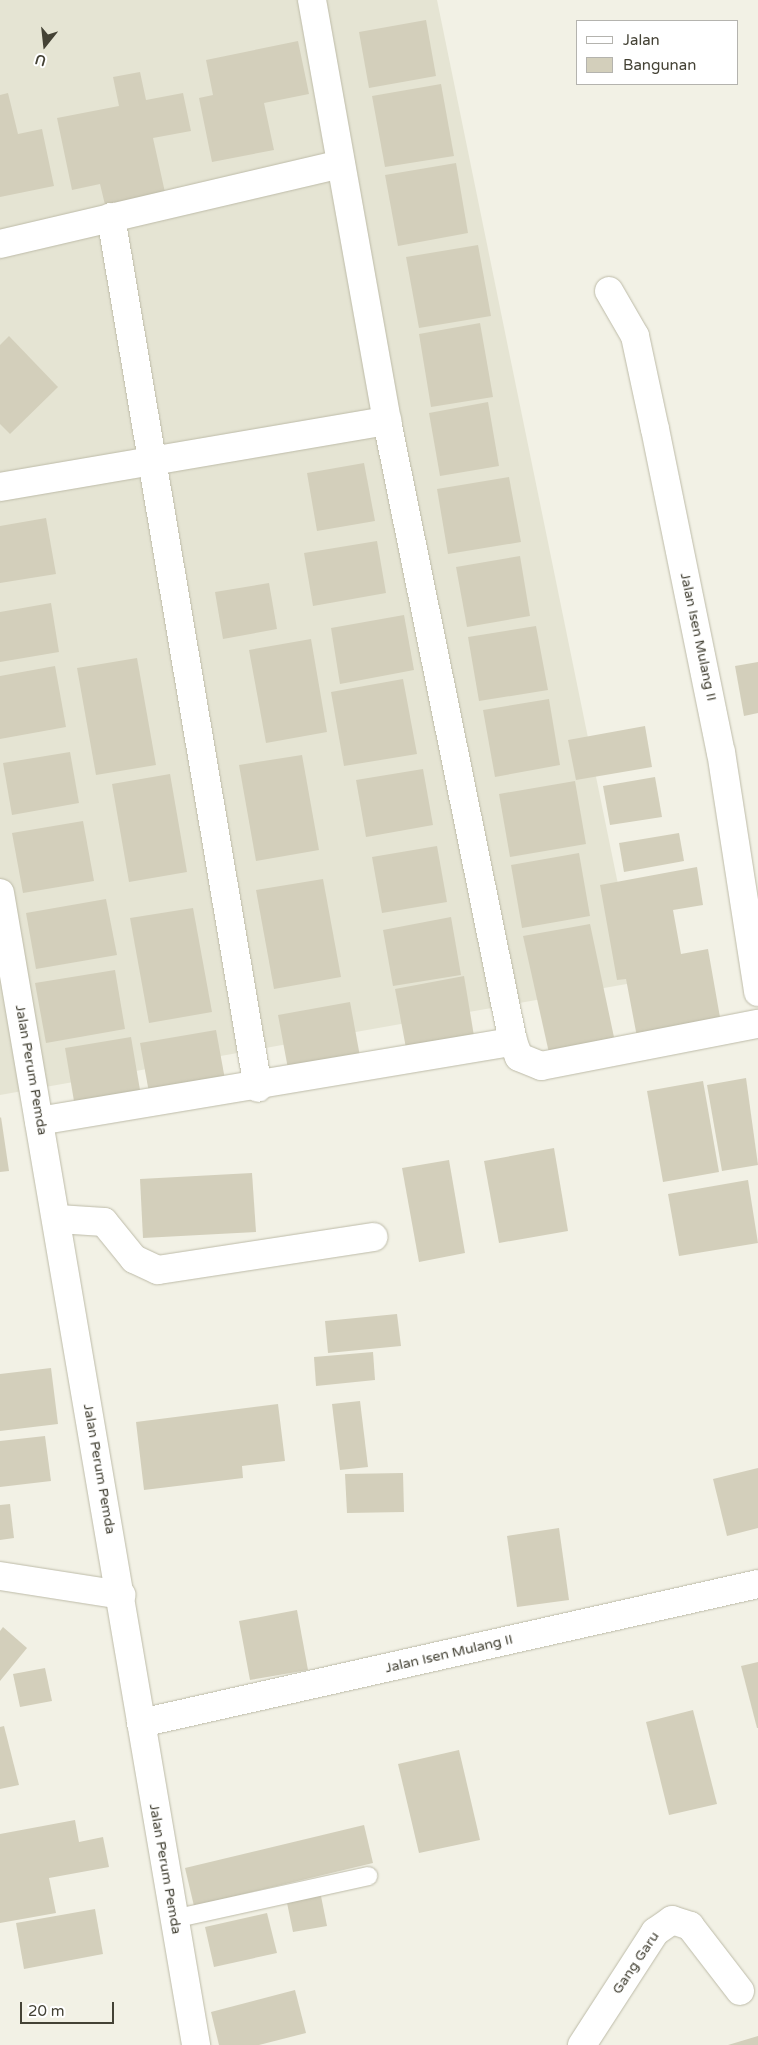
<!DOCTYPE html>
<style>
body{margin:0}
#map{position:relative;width:758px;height:2045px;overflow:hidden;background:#f2f1e5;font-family:"Varela Round",sans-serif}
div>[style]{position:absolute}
.residential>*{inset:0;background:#e5e4d3}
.building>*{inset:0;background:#d3cfbb}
.roads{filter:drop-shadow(0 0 1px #bdbba8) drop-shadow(0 0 1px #bdbba8)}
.service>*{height:18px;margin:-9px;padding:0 9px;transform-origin:9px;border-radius:9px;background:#fff}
.minor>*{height:28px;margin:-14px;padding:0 14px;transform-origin:14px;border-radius:14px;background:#fff}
span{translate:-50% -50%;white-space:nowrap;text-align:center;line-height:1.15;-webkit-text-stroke:4px #fff;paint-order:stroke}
.street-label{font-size:14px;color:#444235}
.legend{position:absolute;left:576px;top:20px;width:162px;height:65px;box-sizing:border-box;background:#fff;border:1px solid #b4b3ae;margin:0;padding:6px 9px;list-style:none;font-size:15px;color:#444235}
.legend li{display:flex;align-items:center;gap:10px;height:25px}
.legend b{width:25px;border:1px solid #b4b3ae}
.north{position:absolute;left:20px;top:20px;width:50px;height:50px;-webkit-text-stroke:4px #fff;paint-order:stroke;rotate:196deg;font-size:14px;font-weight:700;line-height:20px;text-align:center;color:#444235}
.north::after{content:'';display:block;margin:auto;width:18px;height:22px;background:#444235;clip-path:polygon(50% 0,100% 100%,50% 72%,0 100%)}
.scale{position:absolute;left:20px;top:2002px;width:94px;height:22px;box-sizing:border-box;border:2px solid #444235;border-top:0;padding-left:6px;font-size:15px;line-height:18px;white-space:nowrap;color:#444235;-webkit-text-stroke:4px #fff;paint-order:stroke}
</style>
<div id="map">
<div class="residential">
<i style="clip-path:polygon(0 0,437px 0,638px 982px,0 1095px)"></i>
</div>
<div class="building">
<i style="clip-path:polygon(426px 20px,436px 76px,369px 88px,359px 32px)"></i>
<i style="clip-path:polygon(298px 41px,309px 94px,264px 103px,274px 150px,212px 162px,199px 98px,213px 95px,206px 60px)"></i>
<i style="clip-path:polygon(140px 72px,146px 100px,183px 93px,191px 131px,153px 138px,166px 197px,106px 209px,100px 184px,72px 190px,57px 118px,119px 106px,113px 77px)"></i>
<i style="clip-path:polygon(441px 84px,454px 156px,385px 167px,372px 96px)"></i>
<i style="clip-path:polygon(8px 93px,18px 134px,42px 129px,54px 186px,0 197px,0 95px)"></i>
<i style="clip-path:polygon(456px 163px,468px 233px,398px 246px,385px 175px)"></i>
<i style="clip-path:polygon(478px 245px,491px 316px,419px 328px,406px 257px)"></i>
<i style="clip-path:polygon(480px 323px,493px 397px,431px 407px,419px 334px)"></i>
<i style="clip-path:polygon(9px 336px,58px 387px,10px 434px,0 424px,0 345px)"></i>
<i style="clip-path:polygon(488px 402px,499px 466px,440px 476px,429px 413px)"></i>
<i style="clip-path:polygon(364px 463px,375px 521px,317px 531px,307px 473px)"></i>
<i style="clip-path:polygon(509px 477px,521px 542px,448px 554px,437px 489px)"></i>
<i style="clip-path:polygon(46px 518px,56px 574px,0 583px,0 526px)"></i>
<i style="clip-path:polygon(377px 541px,386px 593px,313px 606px,304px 553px)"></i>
<i style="clip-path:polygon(520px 556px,530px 616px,467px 627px,456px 567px)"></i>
<i style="clip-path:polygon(269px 583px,277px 629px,223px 639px,215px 592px)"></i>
<i style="clip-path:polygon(51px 603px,59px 652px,0 662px,0 612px)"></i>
<i style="clip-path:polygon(404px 615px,414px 670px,340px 684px,331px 628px)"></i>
<i style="clip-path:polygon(536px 626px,548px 690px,479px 701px,468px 637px)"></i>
<i style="clip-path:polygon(311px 639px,327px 732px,266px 743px,249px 650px)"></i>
<i style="clip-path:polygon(137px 658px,156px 765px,96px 775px,77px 668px)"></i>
<i style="clip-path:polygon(758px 662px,758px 713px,744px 716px,735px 666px)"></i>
<i style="clip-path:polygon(55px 666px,66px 727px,0 739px,0 676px)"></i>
<i style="clip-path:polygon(403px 679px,417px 754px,344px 766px,331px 692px)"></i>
<i style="clip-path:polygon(549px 699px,560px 765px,495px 777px,483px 710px)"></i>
<i style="clip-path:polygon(645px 726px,652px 767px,576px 780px,568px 740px)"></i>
<i style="clip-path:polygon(70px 752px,79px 803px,12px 815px,3px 763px)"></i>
<i style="clip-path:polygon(302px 755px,319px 850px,256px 861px,239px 765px)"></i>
<i style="clip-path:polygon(423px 769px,433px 825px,366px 837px,356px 780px)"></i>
<i style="clip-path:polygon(170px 774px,187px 872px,129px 882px,112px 784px)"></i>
<i style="clip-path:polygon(655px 777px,662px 817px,610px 825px,603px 786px)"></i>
<i style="clip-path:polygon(575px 781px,586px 844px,510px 857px,499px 794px)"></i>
<i style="clip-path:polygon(83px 821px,94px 881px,23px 893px,12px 833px)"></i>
<i style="clip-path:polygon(679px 833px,684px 861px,624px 872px,619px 843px)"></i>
<i style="clip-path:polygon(437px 846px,447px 902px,382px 913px,372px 857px)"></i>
<i style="clip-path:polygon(579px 853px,590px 916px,522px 928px,511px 865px)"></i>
<i style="clip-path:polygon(697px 867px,703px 905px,673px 910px,681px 954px,708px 949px,721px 1023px,637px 1037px,626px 979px,617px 980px,600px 885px)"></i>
<i style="clip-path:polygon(323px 879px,341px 977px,274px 989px,256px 890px)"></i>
<i style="clip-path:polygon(106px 899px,117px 955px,36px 969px,26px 913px)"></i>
<i style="clip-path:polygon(193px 908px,212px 1012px,149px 1023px,130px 918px)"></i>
<i style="clip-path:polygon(451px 917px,461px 975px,393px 986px,383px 930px)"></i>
<i style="clip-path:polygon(590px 924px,615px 1042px,549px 1053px,523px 936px)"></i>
<i style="clip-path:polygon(115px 970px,125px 1029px,46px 1043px,35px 983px)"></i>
<i style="clip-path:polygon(464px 976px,474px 1036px,406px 1048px,395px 989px)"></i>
<i style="clip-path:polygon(350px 1002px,361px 1062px,289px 1074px,278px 1015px)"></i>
<i style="clip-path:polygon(216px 1030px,226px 1085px,150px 1098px,140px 1043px)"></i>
<i style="clip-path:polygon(131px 1037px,141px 1096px,75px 1107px,65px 1048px)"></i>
<i style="clip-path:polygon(746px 1078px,758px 1165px,722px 1171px,707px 1085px)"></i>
<i style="clip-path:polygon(703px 1081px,719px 1172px,663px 1182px,647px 1091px)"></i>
<i style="clip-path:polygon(1px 1117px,9px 1171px,0 1172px,0 1118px)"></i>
<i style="clip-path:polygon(554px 1148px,568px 1231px,499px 1243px,484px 1161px)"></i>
<i style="clip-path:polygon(449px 1160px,465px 1253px,419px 1262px,402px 1168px)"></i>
<i style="clip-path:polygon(252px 1173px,256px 1232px,143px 1238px,140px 1179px)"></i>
<i style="clip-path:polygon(748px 1180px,758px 1243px,679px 1256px,668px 1194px)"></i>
<i style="clip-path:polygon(397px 1314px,401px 1346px,328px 1353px,325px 1321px)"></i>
<i style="clip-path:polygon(373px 1352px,375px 1380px,316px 1386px,314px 1357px)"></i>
<i style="clip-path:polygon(51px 1368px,58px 1424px,0 1431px,0 1374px)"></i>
<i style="clip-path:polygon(360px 1401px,368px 1467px,340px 1470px,332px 1404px)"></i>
<i style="clip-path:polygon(278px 1404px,285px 1461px,242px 1466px,243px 1478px,144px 1490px,136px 1422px)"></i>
<i style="clip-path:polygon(45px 1436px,51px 1481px,0 1487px,0 1441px)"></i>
<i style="clip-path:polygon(758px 1468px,758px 1528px,727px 1536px,713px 1479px)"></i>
<i style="clip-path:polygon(403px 1473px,404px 1512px,347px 1513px,345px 1474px)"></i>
<i style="clip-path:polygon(10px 1504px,14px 1538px,0 1540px,0 1505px)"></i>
<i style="clip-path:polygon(559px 1528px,569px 1600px,517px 1607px,507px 1536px)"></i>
<i style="clip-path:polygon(297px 1610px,308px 1670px,250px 1680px,239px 1621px)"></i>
<i style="clip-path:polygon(3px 1627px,27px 1648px,0 1681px,0 1631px)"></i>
<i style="clip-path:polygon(758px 1662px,758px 1728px,757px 1728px,741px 1666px)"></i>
<i style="clip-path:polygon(45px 1668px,52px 1701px,20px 1707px,13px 1674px)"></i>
<i style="clip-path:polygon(693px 1710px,717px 1804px,669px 1815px,646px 1722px)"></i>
<i style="clip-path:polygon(4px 1726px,19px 1785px,0 1789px,0 1727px)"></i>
<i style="clip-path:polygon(459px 1750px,480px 1840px,419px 1853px,398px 1764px)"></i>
<i style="clip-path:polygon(75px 1820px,79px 1842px,103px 1837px,109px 1867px,49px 1878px,56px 1913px,0 1923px,0 1834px)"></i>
<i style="clip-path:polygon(364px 1825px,373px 1863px,194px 1906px,185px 1868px)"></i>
<i style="clip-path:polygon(320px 1891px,327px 1926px,293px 1932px,286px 1898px)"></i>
<i style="clip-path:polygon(95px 1909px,103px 1954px,24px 1969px,16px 1923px)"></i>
<i style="clip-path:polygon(267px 1913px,277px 1953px,214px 1967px,205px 1927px)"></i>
<i style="clip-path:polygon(295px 1990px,306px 2033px,259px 2045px,219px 2045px,211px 2012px)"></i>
<i style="clip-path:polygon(758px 2036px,758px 2045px,728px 2045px)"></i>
</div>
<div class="roads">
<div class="service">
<i style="left:173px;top:1919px;width:200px;rotate:-12.4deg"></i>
</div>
<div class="minor">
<i style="left:111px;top:217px;width:883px;rotate:80.42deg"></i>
<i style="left:0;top:244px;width:349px;rotate:-13.2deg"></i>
<i style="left:609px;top:291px;width:52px;rotate:60deg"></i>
<i style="left:635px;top:336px;width:95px;rotate:77.9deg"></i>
<i style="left:655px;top:429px;width:330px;rotate:78.5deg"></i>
<i style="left:721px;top:752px;width:243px;rotate:81.2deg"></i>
<i style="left:0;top:487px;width:393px;rotate:-9.7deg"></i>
<i style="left:0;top:893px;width:1169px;rotate:80.34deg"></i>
<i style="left:513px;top:1042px;width:16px;rotate:68deg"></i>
<i style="left:519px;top:1057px;width:24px;rotate:22deg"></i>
<i style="left:541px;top:1066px;width:221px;rotate:-11deg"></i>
<i style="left:39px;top:1121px;width:481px;rotate:-9.5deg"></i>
<i style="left:513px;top:1042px;width:634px;rotate:-101.47deg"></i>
<i style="left:387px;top:421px;width:428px;rotate:-100.1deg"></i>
<i style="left:58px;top:1219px;width:46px;rotate:3.7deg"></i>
<i style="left:104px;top:1222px;width:48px;rotate:51deg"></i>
<i style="left:134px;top:1259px;width:26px;rotate:25deg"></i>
<i style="left:158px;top:1270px;width:218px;rotate:-8.7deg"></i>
<i style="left:0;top:1576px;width:123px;rotate:8.9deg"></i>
<i style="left:141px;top:1723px;width:632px;rotate:-12.7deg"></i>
<i style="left:582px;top:2045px;width:135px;rotate:-57.1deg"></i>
<i style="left:655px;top:1932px;width:21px;rotate:-35deg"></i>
<i style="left:672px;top:1920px;width:19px;rotate:18deg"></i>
<i style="left:690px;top:1926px;width:82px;rotate:52.4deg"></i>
</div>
</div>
<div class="street-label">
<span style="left:698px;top:637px;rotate:78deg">Jalan Isen Mulang II</span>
<span style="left:31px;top:1070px;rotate:80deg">Jalan Perum Pemda</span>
<span style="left:99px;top:1469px;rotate:80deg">Jalan Perum Pemda</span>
<span style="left:449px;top:1654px;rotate:-13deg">Jalan Isen Mulang II</span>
<span style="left:165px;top:1869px;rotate:80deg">Jalan Perum Pemda</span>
<span style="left:636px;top:1963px;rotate:-56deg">Gang Garu</span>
</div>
<ul class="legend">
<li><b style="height:6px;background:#fff"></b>Jalan</li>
<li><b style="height:14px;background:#d3cfbb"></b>Bangunan</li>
</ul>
<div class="north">U</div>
<div class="scale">20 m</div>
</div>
